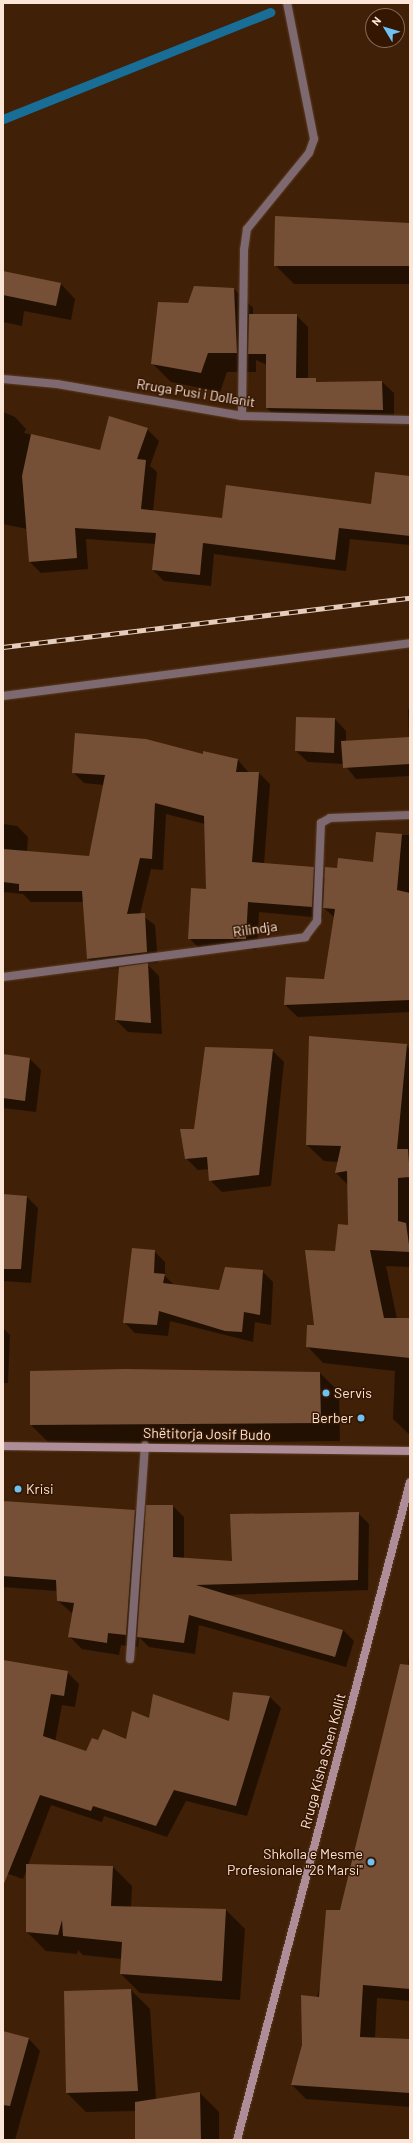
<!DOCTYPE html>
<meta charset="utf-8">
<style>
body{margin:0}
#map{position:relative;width:413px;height:2143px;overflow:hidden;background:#402006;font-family:Barlow,sans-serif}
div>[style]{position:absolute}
.shadow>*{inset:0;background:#0007}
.stream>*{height:9px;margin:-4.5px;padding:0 4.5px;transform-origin:4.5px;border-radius:4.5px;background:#186e97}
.building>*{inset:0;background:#755037}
.roads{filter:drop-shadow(0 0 1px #5a3c23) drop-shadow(0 0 1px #5a3c23)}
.street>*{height:8px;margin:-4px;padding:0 4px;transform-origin:4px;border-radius:4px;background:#7e6970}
.secondary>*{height:8px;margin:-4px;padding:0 4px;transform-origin:4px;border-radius:4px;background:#ae8d98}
.rail>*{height:4.5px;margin-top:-2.25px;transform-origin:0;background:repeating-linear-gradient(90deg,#351600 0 9px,#e4cdbd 0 18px);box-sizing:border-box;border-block:1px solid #e4cdbd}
.dots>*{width:11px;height:11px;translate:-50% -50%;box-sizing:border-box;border:2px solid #351600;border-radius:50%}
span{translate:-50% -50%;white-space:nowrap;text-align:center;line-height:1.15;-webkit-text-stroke:3px #351600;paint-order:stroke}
.street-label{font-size:14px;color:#fbe5d7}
.poi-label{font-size:14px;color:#fbe5d7}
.left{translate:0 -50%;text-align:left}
.right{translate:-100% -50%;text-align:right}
.frame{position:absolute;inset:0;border:4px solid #fbe5d7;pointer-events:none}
.north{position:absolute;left:365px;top:8px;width:40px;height:40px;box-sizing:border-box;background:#351600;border:1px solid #846956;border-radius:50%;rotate:308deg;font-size:11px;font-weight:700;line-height:16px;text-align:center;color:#fbe5d7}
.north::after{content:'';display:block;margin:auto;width:14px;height:18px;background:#6ec2f3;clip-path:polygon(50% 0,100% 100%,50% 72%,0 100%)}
</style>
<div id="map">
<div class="shadow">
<i style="clip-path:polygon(410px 224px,410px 284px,294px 284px,275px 265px)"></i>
<i style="clip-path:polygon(3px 273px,61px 284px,75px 299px,71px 320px,24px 311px,22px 326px,3px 322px)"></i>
<i style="clip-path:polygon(234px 289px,253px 308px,253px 315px,296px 315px,308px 327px,308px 379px,319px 383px,382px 382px,394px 393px,394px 421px,278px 419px,267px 408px,267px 365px,256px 360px,256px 372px,227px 372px,220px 392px,171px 382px,152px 363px,188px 304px)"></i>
<i style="clip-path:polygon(3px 412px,15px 417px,26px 429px,24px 433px,101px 451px,147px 429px,159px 441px,150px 466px,157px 472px,153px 511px,223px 519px,372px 506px,410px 477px,410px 545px,350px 539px,346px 571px,214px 554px,211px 586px,164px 581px,153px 570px,156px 544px,86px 539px,88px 569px,41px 573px,30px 562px,27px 529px,3px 524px)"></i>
<i style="clip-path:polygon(408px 709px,410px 709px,410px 776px,356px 779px,344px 764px,308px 762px,296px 751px,335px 719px,346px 731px,346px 741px,409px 738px)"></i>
<i style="clip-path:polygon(204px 756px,238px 760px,249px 773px,259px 773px,270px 784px,264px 864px,313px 868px,325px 879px,338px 869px,374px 863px,401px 835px,410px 835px,410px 1012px,298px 1017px,285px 1005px,325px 980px,335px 918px,323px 907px,323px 918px,259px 912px,257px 950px,200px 949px,189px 938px,207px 890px,205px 824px,166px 814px,163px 870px,151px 869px,140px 914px,155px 925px,158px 963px,147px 964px,159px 976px,162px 1034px,128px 1032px,116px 1020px,120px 968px,99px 970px,88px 959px,84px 902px,31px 902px,23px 894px,3px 892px,3px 824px,17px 826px,28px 837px,27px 852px,89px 857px,104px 785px,84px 783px,73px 772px)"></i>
<i style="clip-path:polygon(406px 1045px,410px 1049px,410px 1267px,386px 1266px,397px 1319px,410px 1319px,410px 1435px,393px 1419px,395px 1371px,323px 1363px,307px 1346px,336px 1252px,349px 1226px,348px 1185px,336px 1173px,338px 1162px,324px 1161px,307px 1145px)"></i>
<i style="clip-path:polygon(272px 1050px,284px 1062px,271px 1186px,222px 1192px,210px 1180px,209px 1169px,198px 1170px,186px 1158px)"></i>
<i style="clip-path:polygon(3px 1055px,30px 1059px,41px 1070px,36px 1112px,3px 1108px)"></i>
<i style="clip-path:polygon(3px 1195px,27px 1197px,38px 1208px,31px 1283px,3px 1281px)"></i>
<i style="clip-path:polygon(154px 1251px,165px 1262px,165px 1276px,174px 1285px,219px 1291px,262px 1271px,273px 1282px,271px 1325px,255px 1322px,253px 1342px,170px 1321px,168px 1336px,135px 1333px,124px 1322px)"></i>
<i style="clip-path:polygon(3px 1328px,10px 1335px,8px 1383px,3px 1383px)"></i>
<i style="clip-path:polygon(320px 1373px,339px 1392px,340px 1441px,50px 1444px,31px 1425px)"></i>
<i style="clip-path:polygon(3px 1502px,135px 1511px,146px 1523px,173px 1506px,184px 1517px,184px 1559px,233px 1562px,358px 1513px,369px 1524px,368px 1590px,226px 1595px,343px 1630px,354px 1641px,346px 1667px,199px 1625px,195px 1654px,149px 1647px,139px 1637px,138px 1647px,121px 1645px,119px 1655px,82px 1649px,69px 1636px,73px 1614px,58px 1601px,57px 1591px,3px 1587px)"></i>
<i style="clip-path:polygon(410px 1649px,410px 2001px,377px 1998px,375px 2038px,410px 2040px,410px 2107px,306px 2099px,292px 2085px,406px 1684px)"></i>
<i style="clip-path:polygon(3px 1661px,67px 1672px,79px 1684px,75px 1707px,62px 1705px,55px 1742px,87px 1752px,99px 1742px,126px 1740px,150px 1719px,229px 1722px,234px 1693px,270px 1697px,281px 1708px,247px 1816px,186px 1801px,167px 1837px,104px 1816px,102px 1822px,51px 1805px,28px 1865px,113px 1867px,132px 1886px,131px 1908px,226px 1910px,245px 1929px,240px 2000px,140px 1993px,121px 1974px,122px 1959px,83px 1955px,78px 1950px,77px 1954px,46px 1951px,27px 1932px,27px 1869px,23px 1879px,3px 1872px)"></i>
<i style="clip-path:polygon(131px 1990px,150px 2009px,156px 2100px,200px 2093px,219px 2112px,219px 2140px,136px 2140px,136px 2111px,86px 2112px,67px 2093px)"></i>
<i style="clip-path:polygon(3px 2032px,29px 2039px,40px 2051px,15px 2140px,3px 2140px)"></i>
</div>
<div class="stream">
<i style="left:3px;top:119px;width:288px;rotate:-21.8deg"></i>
</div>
<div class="building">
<i style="clip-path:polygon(275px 216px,410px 223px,410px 266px,274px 266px)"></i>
<i style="clip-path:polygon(3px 271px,61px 283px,56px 306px,3px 295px)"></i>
<i style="clip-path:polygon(194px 286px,234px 288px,237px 353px,208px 353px,201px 373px,151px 364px,158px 302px,188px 303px)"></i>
<i style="clip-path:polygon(249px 314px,297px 314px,296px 378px,316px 378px,316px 382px,382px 381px,383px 410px,266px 408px,266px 354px,248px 354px)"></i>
<i style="clip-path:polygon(109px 416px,148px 428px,137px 459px,146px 460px,141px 509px,222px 518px,226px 485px,371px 504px,375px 472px,410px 476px,410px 536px,339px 528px,335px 560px,203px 543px,200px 575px,152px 570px,156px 533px,75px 528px,77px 558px,29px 562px,22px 476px,31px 434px,100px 450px)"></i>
<i style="clip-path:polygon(296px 717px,335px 718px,334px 753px,295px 751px)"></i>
<i style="clip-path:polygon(75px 733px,146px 739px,203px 754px,203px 751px,238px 759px,236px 772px,259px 772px,252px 862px,314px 867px,312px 907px,248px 902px,246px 939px,188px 939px,191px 888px,206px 889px,204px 816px,155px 803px,152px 859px,140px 858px,127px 914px,145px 913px,147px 952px,87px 959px,82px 891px,19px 891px,19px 884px,3px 882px,3px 849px,89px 856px,105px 775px,72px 773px)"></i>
<i style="clip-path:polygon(410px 737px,410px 764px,343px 768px,341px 741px)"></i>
<i style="clip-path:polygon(376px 832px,402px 834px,397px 890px,410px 893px,410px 1000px,284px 1005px,286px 977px,324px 979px,335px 909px,323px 908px,325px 867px,337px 868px,338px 858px,373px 862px)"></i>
<i style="clip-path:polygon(148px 963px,151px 1023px,115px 1020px,119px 967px)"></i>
<i style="clip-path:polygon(309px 1036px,407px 1044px,397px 1149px,408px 1149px,410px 1177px,398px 1178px,398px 1221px,406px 1223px,410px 1252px,370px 1250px,384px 1318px,410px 1318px,410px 1358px,306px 1347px,307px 1325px,314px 1325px,305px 1250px,335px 1251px,338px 1224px,348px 1225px,347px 1171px,335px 1173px,341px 1146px,306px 1145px)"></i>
<i style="clip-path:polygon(205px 1047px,273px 1049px,259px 1175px,209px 1181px,207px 1157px,185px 1159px,180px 1129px,194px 1129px)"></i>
<i style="clip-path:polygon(3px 1054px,30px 1058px,25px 1101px,3px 1098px)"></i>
<i style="clip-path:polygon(3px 1194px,27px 1196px,21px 1269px,3px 1269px)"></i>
<i style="clip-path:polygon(132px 1248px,155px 1250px,154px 1273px,165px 1274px,163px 1283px,219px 1290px,225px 1267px,263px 1270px,260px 1315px,244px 1312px,242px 1332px,225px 1331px,159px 1311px,157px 1325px,123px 1323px)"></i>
<i style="clip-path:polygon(126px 1369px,320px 1372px,321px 1423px,30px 1425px,30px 1371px)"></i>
<i style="clip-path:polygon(3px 1501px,135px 1510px,126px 1635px,108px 1633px,107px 1643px,68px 1637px,74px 1603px,57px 1601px,56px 1580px,3px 1576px)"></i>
<i style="clip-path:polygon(146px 1505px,173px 1505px,173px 1557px,232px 1561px,230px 1514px,359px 1512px,358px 1580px,196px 1585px,343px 1630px,335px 1657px,189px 1615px,184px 1643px,137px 1637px)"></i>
<i style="clip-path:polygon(3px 1660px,68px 1671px,64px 1696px,51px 1694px,43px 1736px,86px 1751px,92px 1738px,98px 1740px,103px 1729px,126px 1739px,132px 1711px,149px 1718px,153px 1694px,229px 1721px,233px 1692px,270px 1696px,236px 1806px,174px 1790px,156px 1826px,93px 1806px,91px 1811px,40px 1795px,3px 1886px)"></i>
<i style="clip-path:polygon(400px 1664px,410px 1665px,410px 1989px,363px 1985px,360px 2037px,410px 2039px,410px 2093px,291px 2085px,302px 2045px,301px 1995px,319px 1997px,326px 1910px,340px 1910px)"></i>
<i style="clip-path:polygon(26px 1864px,113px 1866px,111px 1906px,226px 1909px,222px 1981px,120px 1974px,122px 1942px,63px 1936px,62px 1920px,58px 1935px,26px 1932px)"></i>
<i style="clip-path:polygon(131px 1989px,138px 2091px,66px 2093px,64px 1991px)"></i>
<i style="clip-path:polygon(3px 2031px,29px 2038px,10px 2106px,3px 2105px)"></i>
<i style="clip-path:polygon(200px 2092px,201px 2140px,135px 2140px,135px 2102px)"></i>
</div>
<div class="roads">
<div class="street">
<i style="left:3px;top:379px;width:54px;rotate:5.3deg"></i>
<i style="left:57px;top:384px;width:188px;rotate:9.8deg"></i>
<i style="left:242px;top:416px;width:168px;rotate:1.4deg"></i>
<i style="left:242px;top:416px;width:166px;rotate:-89.3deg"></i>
<i style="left:244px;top:250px;width:21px;rotate:-82deg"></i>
<i style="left:247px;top:229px;width:98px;rotate:-50.8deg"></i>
<i style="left:309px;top:153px;width:15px;rotate:-70deg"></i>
<i style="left:314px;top:139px;width:139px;rotate:-101.2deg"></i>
<i style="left:3px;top:696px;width:410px;rotate:-7.4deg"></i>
<i style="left:3px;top:977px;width:305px;rotate:-7.5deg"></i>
<i style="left:305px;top:937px;width:20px;rotate:-53deg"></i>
<i style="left:317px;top:921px;width:98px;rotate:-87.7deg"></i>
<i style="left:321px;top:823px;width:10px;rotate:-29deg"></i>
<i style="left:330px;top:818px;width:80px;rotate:-2.1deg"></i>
<i style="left:130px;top:1659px;width:214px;rotate:-86deg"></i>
</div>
<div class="secondary">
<i style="left:3px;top:1446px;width:407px;rotate:0.7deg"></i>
<i style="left:237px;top:2140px;width:680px;rotate:-75.27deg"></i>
</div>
</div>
<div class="rail">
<i style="left:3px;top:647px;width:410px;rotate:-6.9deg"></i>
</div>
<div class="dots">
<i style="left:326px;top:1393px;background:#6ec2f3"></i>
<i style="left:361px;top:1418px;background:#6ec2f3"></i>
<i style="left:18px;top:1489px;background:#6ec2f3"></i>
<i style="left:371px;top:1862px;background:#6ec2f3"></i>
</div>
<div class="street-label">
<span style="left:196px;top:393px;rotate:9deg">Rruga Pusi i Dollanit</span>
<span style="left:255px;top:929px;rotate:-8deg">Rilindja</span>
<span style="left:207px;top:1434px;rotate:1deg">Shëtitorja Josif Budo</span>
<span style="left:323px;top:1761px;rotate:-75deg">Rruga Kisha Shen Kollit</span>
</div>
<div class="poi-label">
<span class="left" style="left:334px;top:1393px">Servis</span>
<span class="right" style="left:353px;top:1418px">Berber</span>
<span class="left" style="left:26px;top:1489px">Krisi</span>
<span class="right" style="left:363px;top:1862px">Shkolla e Mesme<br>Profesionale "26 Marsi"</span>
</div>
<div class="frame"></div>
<div class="north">N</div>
</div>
